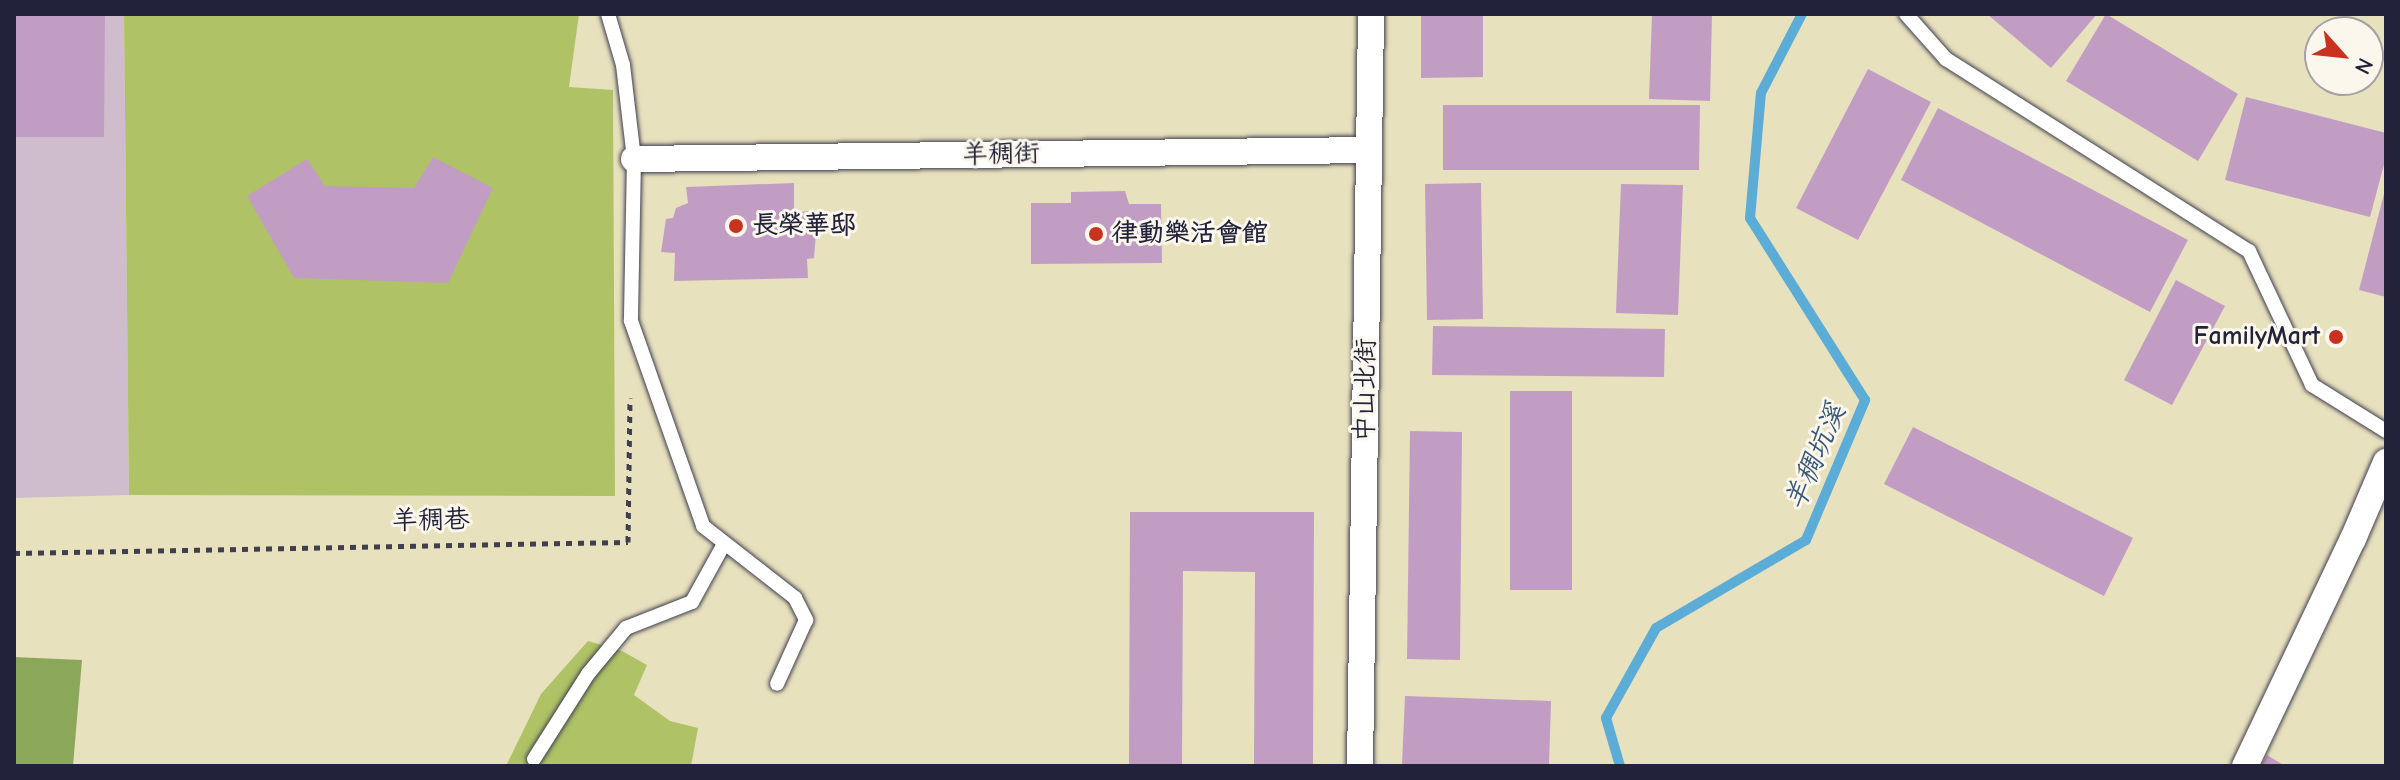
<!DOCTYPE html>
<meta charset="utf-8">
<style>
body{margin:0}
#map{position:relative;width:2400px;height:780px;overflow:hidden;background:#e8e1be;font-family:"Comic Neue","LXGW WenKai TC",sans-serif}
div>[style]{position:absolute}
.industrial>*{inset:0;background:#cfbdce}
.green>*{inset:0;background:#afc265}
.forest>*{inset:0;background:#8ba85a}
.stream>*{height:10px;margin:-5px;padding:0 5px;transform-origin:5px;border-radius:5px;background:#5bacd6}
.building>*{inset:0;background:#c19dc4}
.path>*{height:5px;margin-top:-2.5px;transform-origin:0;background:repeating-linear-gradient(90deg,#403f4f 0 6px,transparent 0 12px)}
.roads{filter:drop-shadow(0 0 2px #403f4f) drop-shadow(0 0 2px #403f4f)}
.lane>*{height:14px;margin:-7px;padding:0 7px;transform-origin:7px;border-radius:7px;background:#fff}
.street>*{height:26px;margin:-13px;padding:0 13px;transform-origin:13px;border-radius:13px;background:#fff}
.dots>*{width:22px;height:22px;translate:-50% -50%;box-sizing:border-box;border:4px solid #fbf7ec;border-radius:50%}
span{translate:-50% -50%;white-space:nowrap;text-align:center;line-height:1.15;-webkit-text-stroke:6px #fbf7ec;paint-order:stroke}
.street-label{font-size:26px;color:#22223b}
.poi-label{font-size:26px;color:#22223b;font-weight:700}
.left{translate:0 -50%;text-align:left}
.right{translate:-100% -50%;text-align:right}
.water-label{font-size:28px;color:#395979;font-style:italic}
.frame{position:absolute;inset:0;border:16px solid #22223b;pointer-events:none}
.north{position:absolute;left:2304px;top:16px;width:80px;height:80px;box-sizing:border-box;background:#fbf7ec;border:2px solid #a4a2a5;border-radius:50%;rotate:117deg;font-size:22px;font-weight:700;line-height:32px;text-align:center;color:#22223b}
.north::after{content:'';display:block;margin:auto;width:28px;height:36px;background:#c8321e;clip-path:polygon(50% 0,100% 100%,50% 72%,0 100%)}
</style>
<div id="map">
<div class="industrial">
<i style="clip-path:polygon(14px 14px,124px 14px,129px 495px,14px 498px)"></i>
</div>
<div class="green">
<i style="clip-path:polygon(124px 14px,579px 14px,569px 87px,613px 90px,615px 496px,129px 495px)"></i>
<i style="clip-path:polygon(588px 641px,622px 651px,647px 665px,634px 695px,670px 721px,698px 728px,691px 766px,506px 766px,541px 694px)"></i>
</div>
<div class="forest">
<i style="clip-path:polygon(14px 657px,82px 660px,73px 766px,14px 766px)"></i>
</div>
<div class="stream">
<i style="left:1620px;top:766px;width:50px;rotate:-106.3deg"></i>
<i style="left:1606px;top:718px;width:103px;rotate:-60.9deg"></i>
<i style="left:1656px;top:628px;width:174px;rotate:-30.4deg"></i>
<i style="left:1806px;top:540px;width:152px;rotate:-67.1deg"></i>
<i style="left:1865px;top:400px;width:215px;rotate:-122.3deg"></i>
<i style="left:1750px;top:218px;width:125px;rotate:-85deg"></i>
<i style="left:1761px;top:93px;width:89px;rotate:-62.6deg"></i>
</div>
<div class="building">
<i style="clip-path:polygon(14px 14px,105px 14px,104px 137px,14px 137px)"></i>
<i style="clip-path:polygon(1421px 14px,1483px 14px,1483px 77px,1421px 78px)"></i>
<i style="clip-path:polygon(1652px 14px,1712px 14px,1710px 101px,1649px 99px)"></i>
<i style="clip-path:polygon(1987px 14px,2097px 14px,2051px 68px)"></i>
<i style="clip-path:polygon(2106px 14px,2238px 94px,2198px 161px,2066px 81px)"></i>
<i style="clip-path:polygon(1868px 69px,1931px 102px,1858px 240px,1796px 208px)"></i>
<i style="clip-path:polygon(2246px 97px,2386px 133px,2386px 157px,2370px 217px,2225px 180px)"></i>
<i style="clip-path:polygon(1443px 105px,1700px 105px,1699px 170px,1443px 170px)"></i>
<i style="clip-path:polygon(1938px 108px,2188px 240px,2150px 312px,1901px 180px)"></i>
<i style="clip-path:polygon(433px 157px,493px 188px,448px 283px,294px 278px,247px 196px,307px 159px,325px 186px,414px 188px)"></i>
<i style="clip-path:polygon(794px 183px,794px 213px,808px 211px,807px 232px,816px 233px,814px 258px,807px 259px,808px 278px,674px 281px,675px 253px,661px 252px,666px 219px,673px 218px,676px 208px,688px 203px,686px 187px)"></i>
<i style="clip-path:polygon(1481px 183px,1483px 319px,1427px 320px,1425px 184px)"></i>
<i style="clip-path:polygon(1621px 184px,1683px 185px,1678px 315px,1616px 313px)"></i>
<i style="clip-path:polygon(2385px 190px,2386px 190px,2386px 297px,2359px 290px)"></i>
<i style="clip-path:polygon(1125px 191px,1129px 204px,1161px 204px,1162px 263px,1031px 264px,1031px 203px,1071px 203px,1071px 192px)"></i>
<i style="clip-path:polygon(2176px 280px,2225px 306px,2172px 405px,2124px 380px)"></i>
<i style="clip-path:polygon(1433px 326px,1665px 329px,1664px 377px,1432px 375px)"></i>
<i style="clip-path:polygon(1510px 391px,1572px 391px,1572px 590px,1510px 590px)"></i>
<i style="clip-path:polygon(1913px 427px,2133px 538px,2104px 596px,1884px 484px)"></i>
<i style="clip-path:polygon(1410px 431px,1462px 432px,1460px 660px,1407px 659px)"></i>
<i style="clip-path:polygon(1130px 512px,1314px 512px,1313px 766px,1254px 766px,1255px 572px,1183px 571px,1182px 766px,1129px 766px)"></i>
<i style="clip-path:polygon(1405px 696px,1551px 701px,1549px 766px,1402px 764px)"></i>
<i style="clip-path:polygon(2267px 755px,2285px 766px,2261px 766px)"></i>
</div>
<div class="path">
<i style="left:14px;top:553px;width:614px;rotate:-1.03deg"></i>
<i style="left:628px;top:542px;width:144px;rotate:-89.2deg"></i>
</div>
<div class="roads">
<div class="lane">
<i style="left:608px;top:14px;width:53px;rotate:73.6deg"></i>
<i style="left:623px;top:65px;width:95px;rotate:83.3deg"></i>
<i style="left:634px;top:159px;width:162px;rotate:91.1deg"></i>
<i style="left:631px;top:321px;width:217px;rotate:70.6deg"></i>
<i style="left:703px;top:526px;width:117px;rotate:38deg"></i>
<i style="left:795px;top:598px;width:25px;rotate:63deg"></i>
<i style="left:806px;top:620px;width:70px;rotate:114.4deg"></i>
<i style="left:1906px;top:14px;width:60px;rotate:48.4deg"></i>
<i style="left:1946px;top:59px;width:359px;rotate:32.4deg"></i>
<i style="left:2249px;top:251px;width:148px;rotate:64.8deg"></i>
<i style="left:2312px;top:385px;width:87px;rotate:31.9deg"></i>
<i style="left:534px;top:759px;width:101px;rotate:-57.6deg"></i>
<i style="left:588px;top:674px;width:60px;rotate:-50.4deg"></i>
<i style="left:626px;top:628px;width:71px;rotate:-21.5deg"></i>
<i style="left:692px;top:602px;width:66px;rotate:-61.1deg"></i>
</div>
<div class="street">
<i style="left:634px;top:159px;width:735px;rotate:-0.7deg"></i>
<i style="left:1360px;top:766px;width:752px;rotate:-89.16deg"></i>
<i style="left:2245px;top:766px;width:251px;rotate:-64.6deg"></i>
<i style="left:2353px;top:539px;width:84px;rotate:-66.8deg"></i>
</div>
</div>
<div class="dots">
<i style="left:736px;top:226px;background:#c8321e"></i>
<i style="left:1096px;top:234px;background:#c8321e"></i>
<i style="left:2336px;top:337px;background:#c8321e"></i>
</div>
<div class="street-label">
<span style="left:1001px;top:155px;rotate:-1deg">羊稠街</span>
<span style="left:1366px;top:390px;rotate:-89deg">中山北街</span>
<span style="left:431px;top:521px;rotate:-1deg">羊稠巷</span>
</div>
<div class="poi-label">
<span class="left" style="left:752px;top:226px">長榮華邸</span>
<span class="left" style="left:1112px;top:234px">律動樂活會館</span>
<span class="right" style="left:2320px;top:337px">FamilyMart</span>
</div>
<div class="water-label">
<span style="left:1815px;top:457px;rotate:-67deg">羊稠坑溪</span>
</div>
<div class="frame"></div>
<div class="north">N</div>
</div>
